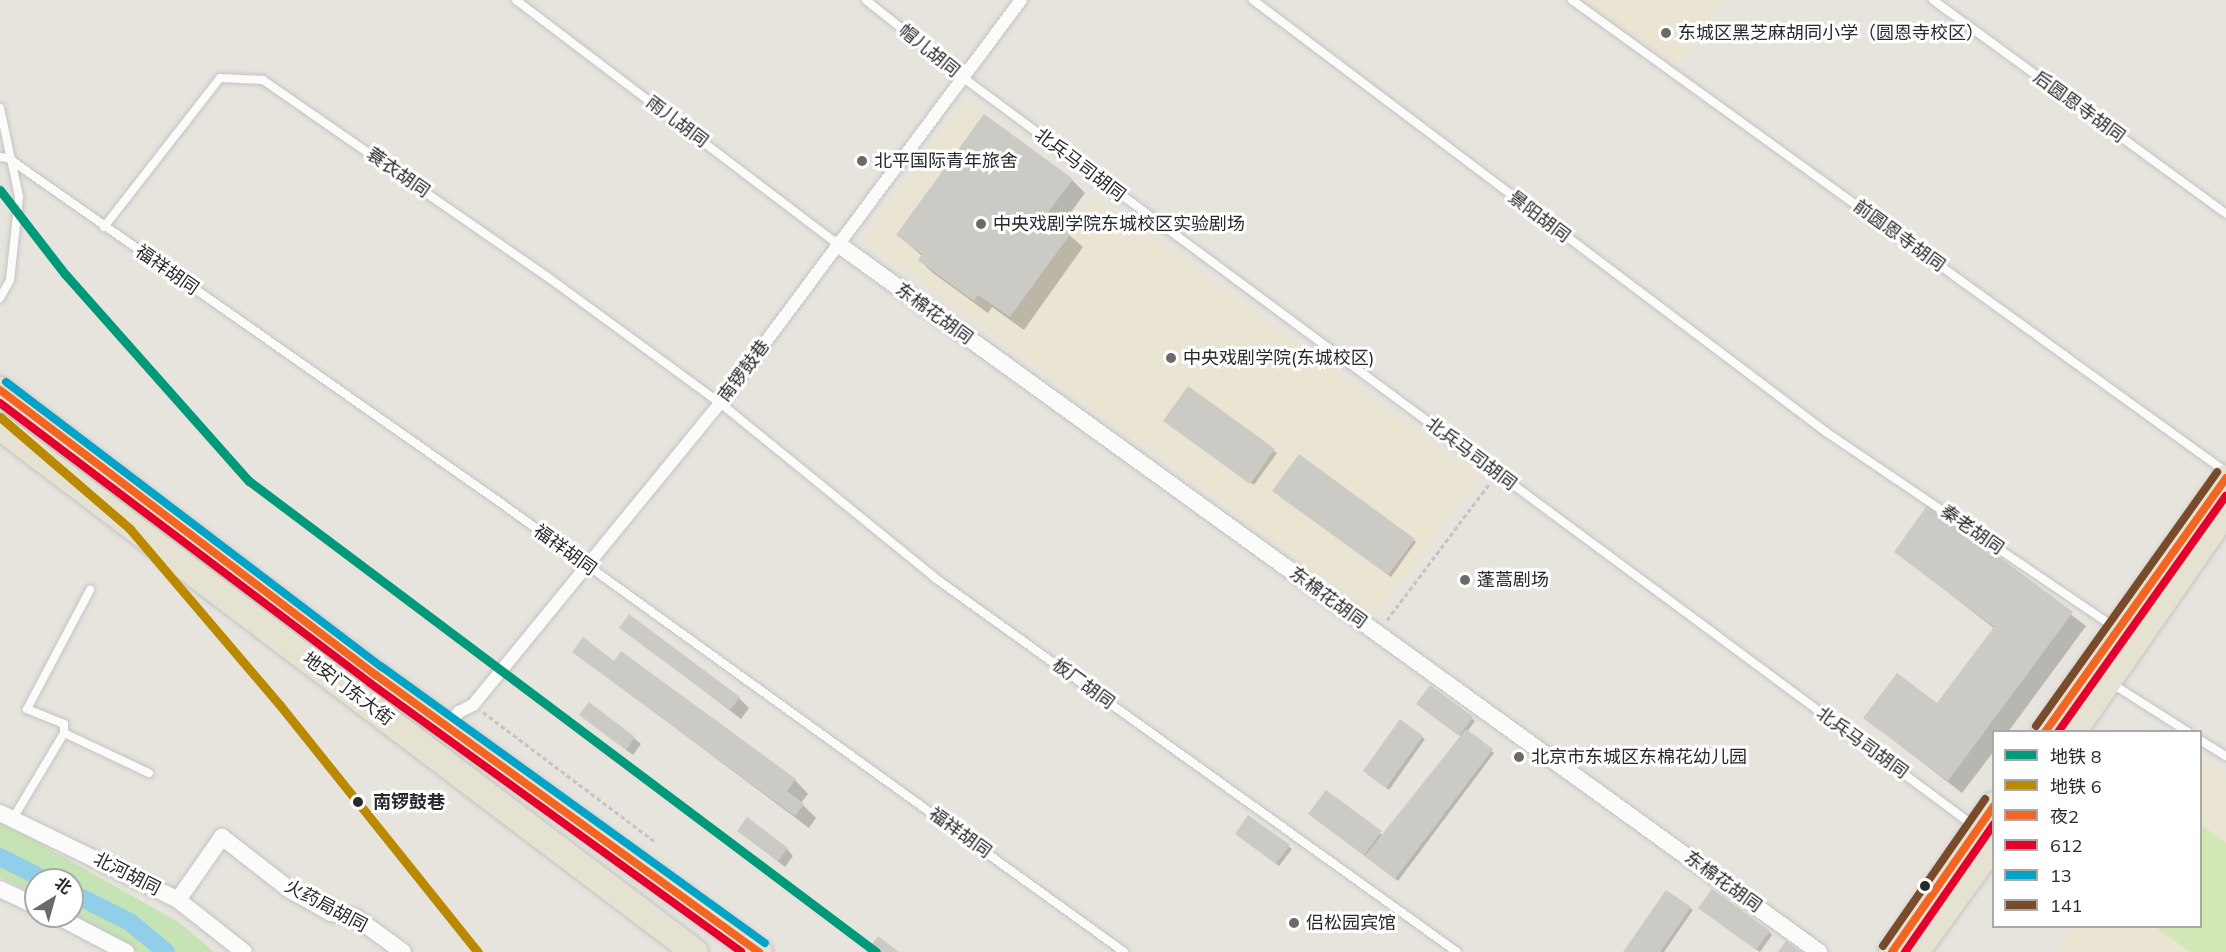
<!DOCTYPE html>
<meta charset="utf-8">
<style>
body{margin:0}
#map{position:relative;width:2226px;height:952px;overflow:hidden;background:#e7e4de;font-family:Mulish,"Noto Sans SC",sans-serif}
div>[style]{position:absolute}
.education>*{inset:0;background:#eae4d2}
.green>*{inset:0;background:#c6e3b6}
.pitch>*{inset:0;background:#d1e7b4}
.shadow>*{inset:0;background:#0003}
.canal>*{height:18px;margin:-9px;padding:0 9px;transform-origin:9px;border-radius:9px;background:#90ceea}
.building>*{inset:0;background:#cccac5}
.path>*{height:3px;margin-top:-1.5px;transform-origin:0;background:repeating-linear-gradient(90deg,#c4c4c3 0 4.5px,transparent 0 7.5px)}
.roads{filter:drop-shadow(0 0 2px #c4c3c4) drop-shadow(0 0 2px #c4c3c4)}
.service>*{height:8px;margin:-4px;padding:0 4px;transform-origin:4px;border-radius:4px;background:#fbfbfa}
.pedestrian>*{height:12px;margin:-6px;padding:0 6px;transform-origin:6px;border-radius:6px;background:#fbfbfa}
.minor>*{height:16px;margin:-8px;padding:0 8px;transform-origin:8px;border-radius:8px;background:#fbfbfa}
.primary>*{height:26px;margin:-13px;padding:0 13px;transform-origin:13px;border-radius:13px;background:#e6e2d2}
.bus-1>*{height:8px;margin:-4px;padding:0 4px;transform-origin:4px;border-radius:4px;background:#f26522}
.bus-2>*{height:8px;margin:-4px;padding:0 4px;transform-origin:4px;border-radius:4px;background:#e4002b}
.bus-3>*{height:8px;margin:-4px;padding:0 4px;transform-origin:4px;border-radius:4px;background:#02a3c6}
.bus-4>*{height:8px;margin:-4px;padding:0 4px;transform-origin:4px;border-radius:4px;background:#7a4b2a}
.metro-1>*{height:9px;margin:-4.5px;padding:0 4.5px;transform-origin:4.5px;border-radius:4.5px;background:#00997a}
.metro-2>*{height:9px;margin:-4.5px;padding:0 4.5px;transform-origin:4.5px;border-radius:4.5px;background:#bb8900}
.dots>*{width:16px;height:16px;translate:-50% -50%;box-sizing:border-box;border:3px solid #fff;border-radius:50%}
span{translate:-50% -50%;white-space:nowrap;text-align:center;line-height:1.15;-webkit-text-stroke:6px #fff;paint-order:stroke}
.poi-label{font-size:18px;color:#292929}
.left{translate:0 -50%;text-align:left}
.street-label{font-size:18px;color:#292929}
.stop-label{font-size:18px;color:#292929;font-weight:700}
.legend{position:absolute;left:1992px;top:730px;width:210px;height:198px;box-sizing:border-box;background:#fff;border:2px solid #a9a9a9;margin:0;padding:8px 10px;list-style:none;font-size:18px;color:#292929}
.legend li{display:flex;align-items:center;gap:12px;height:30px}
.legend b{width:30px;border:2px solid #a9a9a9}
.north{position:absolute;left:24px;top:868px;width:60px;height:60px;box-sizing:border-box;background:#fff;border:2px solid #a9a9a9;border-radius:50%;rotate:37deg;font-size:16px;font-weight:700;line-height:24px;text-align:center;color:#292929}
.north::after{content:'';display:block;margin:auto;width:21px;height:27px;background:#6c6a68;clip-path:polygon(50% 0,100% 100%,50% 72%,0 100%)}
</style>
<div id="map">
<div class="education">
<i style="clip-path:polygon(1585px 0,1725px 0,1677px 66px)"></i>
<i style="clip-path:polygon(964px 99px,1073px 179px,1049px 212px,1069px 227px,1093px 194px,1480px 476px,1376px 618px,863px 240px)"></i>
<i style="clip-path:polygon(2201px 757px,2226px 776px,2226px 952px,2056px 952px,2074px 927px,2200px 926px)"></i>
</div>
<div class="green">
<i style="clip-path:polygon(0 821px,180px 923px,214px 952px,138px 952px,72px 914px,72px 880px,36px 880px,36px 895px,0 877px)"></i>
</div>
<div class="pitch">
<i style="clip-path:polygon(2201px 825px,2226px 843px,2226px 952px,2191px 952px,2155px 927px,2200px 926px)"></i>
</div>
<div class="shadow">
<i style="clip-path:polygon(1072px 180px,1085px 193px,1060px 227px,1083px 247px,1024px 330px,992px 307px,988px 313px,933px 273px,919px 260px,922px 256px,898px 235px)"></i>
<i style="clip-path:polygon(1189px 388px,1277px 453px,1254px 485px,1168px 424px)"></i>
<i style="clip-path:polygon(1277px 493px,1414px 540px,1416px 542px,1391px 577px)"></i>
<i style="clip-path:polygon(1928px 506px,2086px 626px,2008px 732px,1994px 732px,1994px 751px,1962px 793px,1865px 718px,1938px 705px,1995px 629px,1896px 552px)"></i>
<i style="clip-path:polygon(621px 628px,739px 698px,749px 708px,741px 719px)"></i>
<i style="clip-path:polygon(574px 652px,795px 780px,808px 794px,801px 803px,816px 818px,809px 828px)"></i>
<i style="clip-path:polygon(1431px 687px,1475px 721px,1467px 732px,1494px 753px,1398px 881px,1313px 817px,1384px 835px,1462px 737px,1421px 707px)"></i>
<i style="clip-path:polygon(588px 721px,634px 738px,641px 744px,633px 755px)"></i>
<i style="clip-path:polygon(1422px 737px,1425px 739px,1389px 790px,1367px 774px)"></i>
<i style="clip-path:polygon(1239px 836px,1289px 847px,1292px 849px,1279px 866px)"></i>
<i style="clip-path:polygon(746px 837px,787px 849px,793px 856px,785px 867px)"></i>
<i style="clip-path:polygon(1690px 908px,1693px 910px,1664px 952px,1625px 952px)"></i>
<i style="clip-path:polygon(1703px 910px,1769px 932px,1772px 935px,1760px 952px)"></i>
</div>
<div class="canal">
<i style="left:0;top:857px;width:51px;rotate:27.1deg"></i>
<i style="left:72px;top:893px;width:65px;rotate:26.6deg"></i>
<i style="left:130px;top:922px;width:47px;rotate:39.8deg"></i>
</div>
<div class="building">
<i style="clip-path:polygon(984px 114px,1073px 179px,1046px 215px,1071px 233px,1010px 317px,978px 295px,974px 301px,918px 260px,922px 254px,896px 235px)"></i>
<i style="clip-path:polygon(1188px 386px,1275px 449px,1250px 484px,1163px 421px)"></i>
<i style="clip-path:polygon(1299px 454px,1415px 539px,1388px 575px,1272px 491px)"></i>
<i style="clip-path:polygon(1928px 504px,2073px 612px,1948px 781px,1863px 718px,1897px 673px,1937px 703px,1994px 627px,1894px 552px)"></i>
<i style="clip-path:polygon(629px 614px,740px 697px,730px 710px,619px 628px)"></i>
<i style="clip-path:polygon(583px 637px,614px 661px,621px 651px,796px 779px,787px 791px,804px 804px,795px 816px,572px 652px)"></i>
<i style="clip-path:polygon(1430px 685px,1473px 717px,1459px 736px,1416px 704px)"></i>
<i style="clip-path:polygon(589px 702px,635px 737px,626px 750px,579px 715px)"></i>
<i style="clip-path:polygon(1400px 719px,1423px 736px,1386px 788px,1363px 771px)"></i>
<i style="clip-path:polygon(1466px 729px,1493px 749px,1395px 879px,1365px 856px)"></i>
<i style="clip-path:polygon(1326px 790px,1382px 831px,1364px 855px,1308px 814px)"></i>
<i style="clip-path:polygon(1248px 815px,1290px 845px,1276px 864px,1235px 834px)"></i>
<i style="clip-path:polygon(747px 817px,788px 848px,778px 861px,737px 831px)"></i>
<i style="clip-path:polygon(1712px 889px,1770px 931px,1756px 950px,1698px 908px)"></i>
<i style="clip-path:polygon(1666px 890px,1691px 907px,1660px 952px,1623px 952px)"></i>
<i style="clip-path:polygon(878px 936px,899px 952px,866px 952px)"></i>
<i style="clip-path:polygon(1786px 941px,1801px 952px,1778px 952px)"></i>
</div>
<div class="path">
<i style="left:1387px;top:620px;width:170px;rotate:-53.1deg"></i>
<i style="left:483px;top:712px;width:214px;rotate:37deg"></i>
</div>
<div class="roads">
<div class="service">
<i style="left:516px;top:0;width:404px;rotate:37.2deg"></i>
<i style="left:866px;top:0;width:127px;rotate:38.6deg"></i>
<i style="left:965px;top:79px;width:1255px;rotate:36.51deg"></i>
<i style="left:1253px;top:0;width:718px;rotate:37.01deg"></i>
<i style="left:1826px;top:432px;width:351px;rotate:34.1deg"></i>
<i style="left:1572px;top:0;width:807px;rotate:35.82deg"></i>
<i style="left:1933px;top:0;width:363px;rotate:36.1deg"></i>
<i style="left:0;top:108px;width:91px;rotate:77.9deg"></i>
<i style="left:19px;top:197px;width:83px;rotate:96.2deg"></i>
<i style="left:10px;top:280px;width:21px;rotate:119deg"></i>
<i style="left:0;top:157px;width:8px;rotate:7deg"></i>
<i style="left:8px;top:158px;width:598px;rotate:34.99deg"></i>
<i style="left:498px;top:501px;width:772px;rotate:35.77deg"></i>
<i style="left:104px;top:227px;width:189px;rotate:-52.1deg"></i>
<i style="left:220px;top:78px;width:43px;rotate:2.7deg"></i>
<i style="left:263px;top:80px;width:348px;rotate:34.7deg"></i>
<i style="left:549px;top:278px;width:212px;rotate:36.2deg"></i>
<i style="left:720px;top:403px;width:277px;rotate:39.1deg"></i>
<i style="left:935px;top:578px;width:642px;rotate:35.62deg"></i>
<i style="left:2111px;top:683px;width:91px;rotate:32.5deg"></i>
<i style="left:64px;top:733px;width:9px;rotate:-90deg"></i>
<i style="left:64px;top:724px;width:40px;rotate:-158deg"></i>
<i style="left:27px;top:709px;width:135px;rotate:-62.1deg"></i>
<i style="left:2200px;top:740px;width:31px;rotate:32deg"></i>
<i style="left:12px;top:820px;width:101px;rotate:-59.1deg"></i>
<i style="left:64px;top:733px;width:94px;rotate:25.2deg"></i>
</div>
<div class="pedestrian">
<i style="left:448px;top:726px;width:18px;rotate:-52deg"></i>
<i style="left:459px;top:712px;width:16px;rotate:-27deg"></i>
<i style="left:473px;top:705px;width:390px;rotate:-50.7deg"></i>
<i style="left:720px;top:403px;width:503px;rotate:-53.24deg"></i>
</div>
<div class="minor">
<i style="left:838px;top:244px;width:1210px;rotate:35.82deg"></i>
<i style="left:0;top:813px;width:198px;rotate:26deg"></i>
<i style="left:178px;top:900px;width:84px;rotate:38.2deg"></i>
<i style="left:0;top:889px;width:40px;rotate:25deg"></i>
<i style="left:178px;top:900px;width:77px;rotate:-55.1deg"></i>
<i style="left:222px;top:837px;width:86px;rotate:37.9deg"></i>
<i style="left:290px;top:890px;width:47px;rotate:29.3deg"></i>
<i style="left:331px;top:913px;width:24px;rotate:9deg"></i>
<i style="left:355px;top:917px;width:59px;rotate:36.1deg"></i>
<i style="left:57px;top:916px;width:78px;rotate:27.6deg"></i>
</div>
<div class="primary">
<i style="left:0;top:390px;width:472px;rotate:37.2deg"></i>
<i style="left:376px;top:675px;width:473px;rotate:35.9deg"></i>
<i style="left:0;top:427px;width:871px;rotate:37.07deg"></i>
<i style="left:2045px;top:732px;width:312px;rotate:-54.5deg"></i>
<i style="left:2073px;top:732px;width:269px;rotate:-55.3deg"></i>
<i style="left:1892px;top:952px;width:179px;rotate:-55.2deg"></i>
<i style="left:1916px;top:952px;width:133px;rotate:-54.2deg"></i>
</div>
</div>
<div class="bus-1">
<i style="left:0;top:390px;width:472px;rotate:37.2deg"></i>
<i style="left:376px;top:675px;width:473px;rotate:35.9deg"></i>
<i style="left:2045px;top:732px;width:312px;rotate:-54.5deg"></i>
<i style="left:1892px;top:952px;width:178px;rotate:-55.1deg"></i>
</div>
<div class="bus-2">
<i style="left:0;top:403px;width:464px;rotate:37.1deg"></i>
<i style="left:370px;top:683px;width:458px;rotate:35.9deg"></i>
<i style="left:2058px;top:732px;width:290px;rotate:-54.6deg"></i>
<i style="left:1905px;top:952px;width:156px;rotate:-55.2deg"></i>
</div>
<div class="bus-3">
<i style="left:6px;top:382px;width:472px;rotate:37.2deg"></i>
<i style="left:382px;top:667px;width:472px;rotate:35.8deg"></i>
</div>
<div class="bus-4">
<i style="left:2036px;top:726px;width:312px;rotate:-54.5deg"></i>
<i style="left:1883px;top:946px;width:179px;rotate:-55.2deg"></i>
</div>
<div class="metro-1">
<i style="left:0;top:190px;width:106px;rotate:52.3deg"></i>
<i style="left:65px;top:274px;width:277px;rotate:48.4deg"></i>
<i style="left:249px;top:481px;width:784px;rotate:36.91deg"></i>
</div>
<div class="metro-2">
<i style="left:0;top:417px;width:172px;rotate:40.7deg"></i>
<i style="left:130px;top:529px;width:230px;rotate:49.6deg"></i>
<i style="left:279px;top:704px;width:318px;rotate:51.3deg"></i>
</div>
<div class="dots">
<i style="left:1666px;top:33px;background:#6c6a68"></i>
<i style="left:862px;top:161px;background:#6c6a68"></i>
<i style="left:981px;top:224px;background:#6c6a68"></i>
<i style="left:1171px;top:358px;background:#6c6a68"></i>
<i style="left:1465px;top:580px;background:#6c6a68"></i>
<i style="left:1519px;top:757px;background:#6c6a68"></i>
<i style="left:358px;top:802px;background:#292929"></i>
<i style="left:1925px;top:886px;background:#292929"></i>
<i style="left:1294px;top:923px;background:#6c6a68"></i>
</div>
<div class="poi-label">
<span class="left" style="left:1678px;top:33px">东城区黑芝麻胡同小学（圆恩寺校区）</span>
<span class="left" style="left:874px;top:161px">北平国际青年旅舍</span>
<span class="left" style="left:993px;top:224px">中央戏剧学院东城校区实验剧场</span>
<span class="left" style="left:1183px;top:358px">中央戏剧学院(东城校区)</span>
<span class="left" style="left:1477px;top:580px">蓬蒿剧场</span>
<span class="left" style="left:1531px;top:757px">北京市东城区东棉花幼儿园</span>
<span class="left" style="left:1306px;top:923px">侣松园宾馆</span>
</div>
<div class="street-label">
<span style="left:929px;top:51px;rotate:39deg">帽儿胡同</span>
<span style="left:2079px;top:107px;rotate:36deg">后圆恩寺胡同</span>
<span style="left:677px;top:122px;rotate:37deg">雨儿胡同</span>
<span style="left:1080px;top:165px;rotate:37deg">北兵马司胡同</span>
<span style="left:398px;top:173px;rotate:35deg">蓑衣胡同</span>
<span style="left:1539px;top:217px;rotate:37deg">景阳胡同</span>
<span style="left:1899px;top:236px;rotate:36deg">前圆恩寺胡同</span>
<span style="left:167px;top:270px;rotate:35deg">福祥胡同</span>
<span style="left:934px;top:314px;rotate:36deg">东棉花胡同</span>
<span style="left:744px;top:371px;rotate:-53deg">南锣鼓巷</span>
<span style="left:1471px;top:454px;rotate:37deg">北兵马司胡同</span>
<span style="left:1972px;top:530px;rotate:35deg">秦老胡同</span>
<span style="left:565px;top:550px;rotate:36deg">福祥胡同</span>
<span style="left:1328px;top:598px;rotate:36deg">东棉花胡同</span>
<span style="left:1083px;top:684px;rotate:36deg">板厂胡同</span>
<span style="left:348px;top:689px;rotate:37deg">地安门东大街</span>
<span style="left:1862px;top:743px;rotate:36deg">北兵马司胡同</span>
<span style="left:960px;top:833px;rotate:36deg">福祥胡同</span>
<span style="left:127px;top:874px;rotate:27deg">北河胡同</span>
<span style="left:1723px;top:882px;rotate:36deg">东棉花胡同</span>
<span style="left:326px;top:906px;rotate:28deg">火药局胡同</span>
</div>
<div class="stop-label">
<span class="left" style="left:373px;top:802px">南锣鼓巷</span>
</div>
<ul class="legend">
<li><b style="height:8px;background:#00997a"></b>地铁 8</li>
<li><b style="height:8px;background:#bb8900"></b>地铁 6</li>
<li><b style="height:8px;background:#f26522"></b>夜2</li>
<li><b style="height:8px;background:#e4002b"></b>612</li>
<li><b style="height:8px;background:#02a3c6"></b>13</li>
<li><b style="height:8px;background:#7a4b2a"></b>141</li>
</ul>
<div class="north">北</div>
</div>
